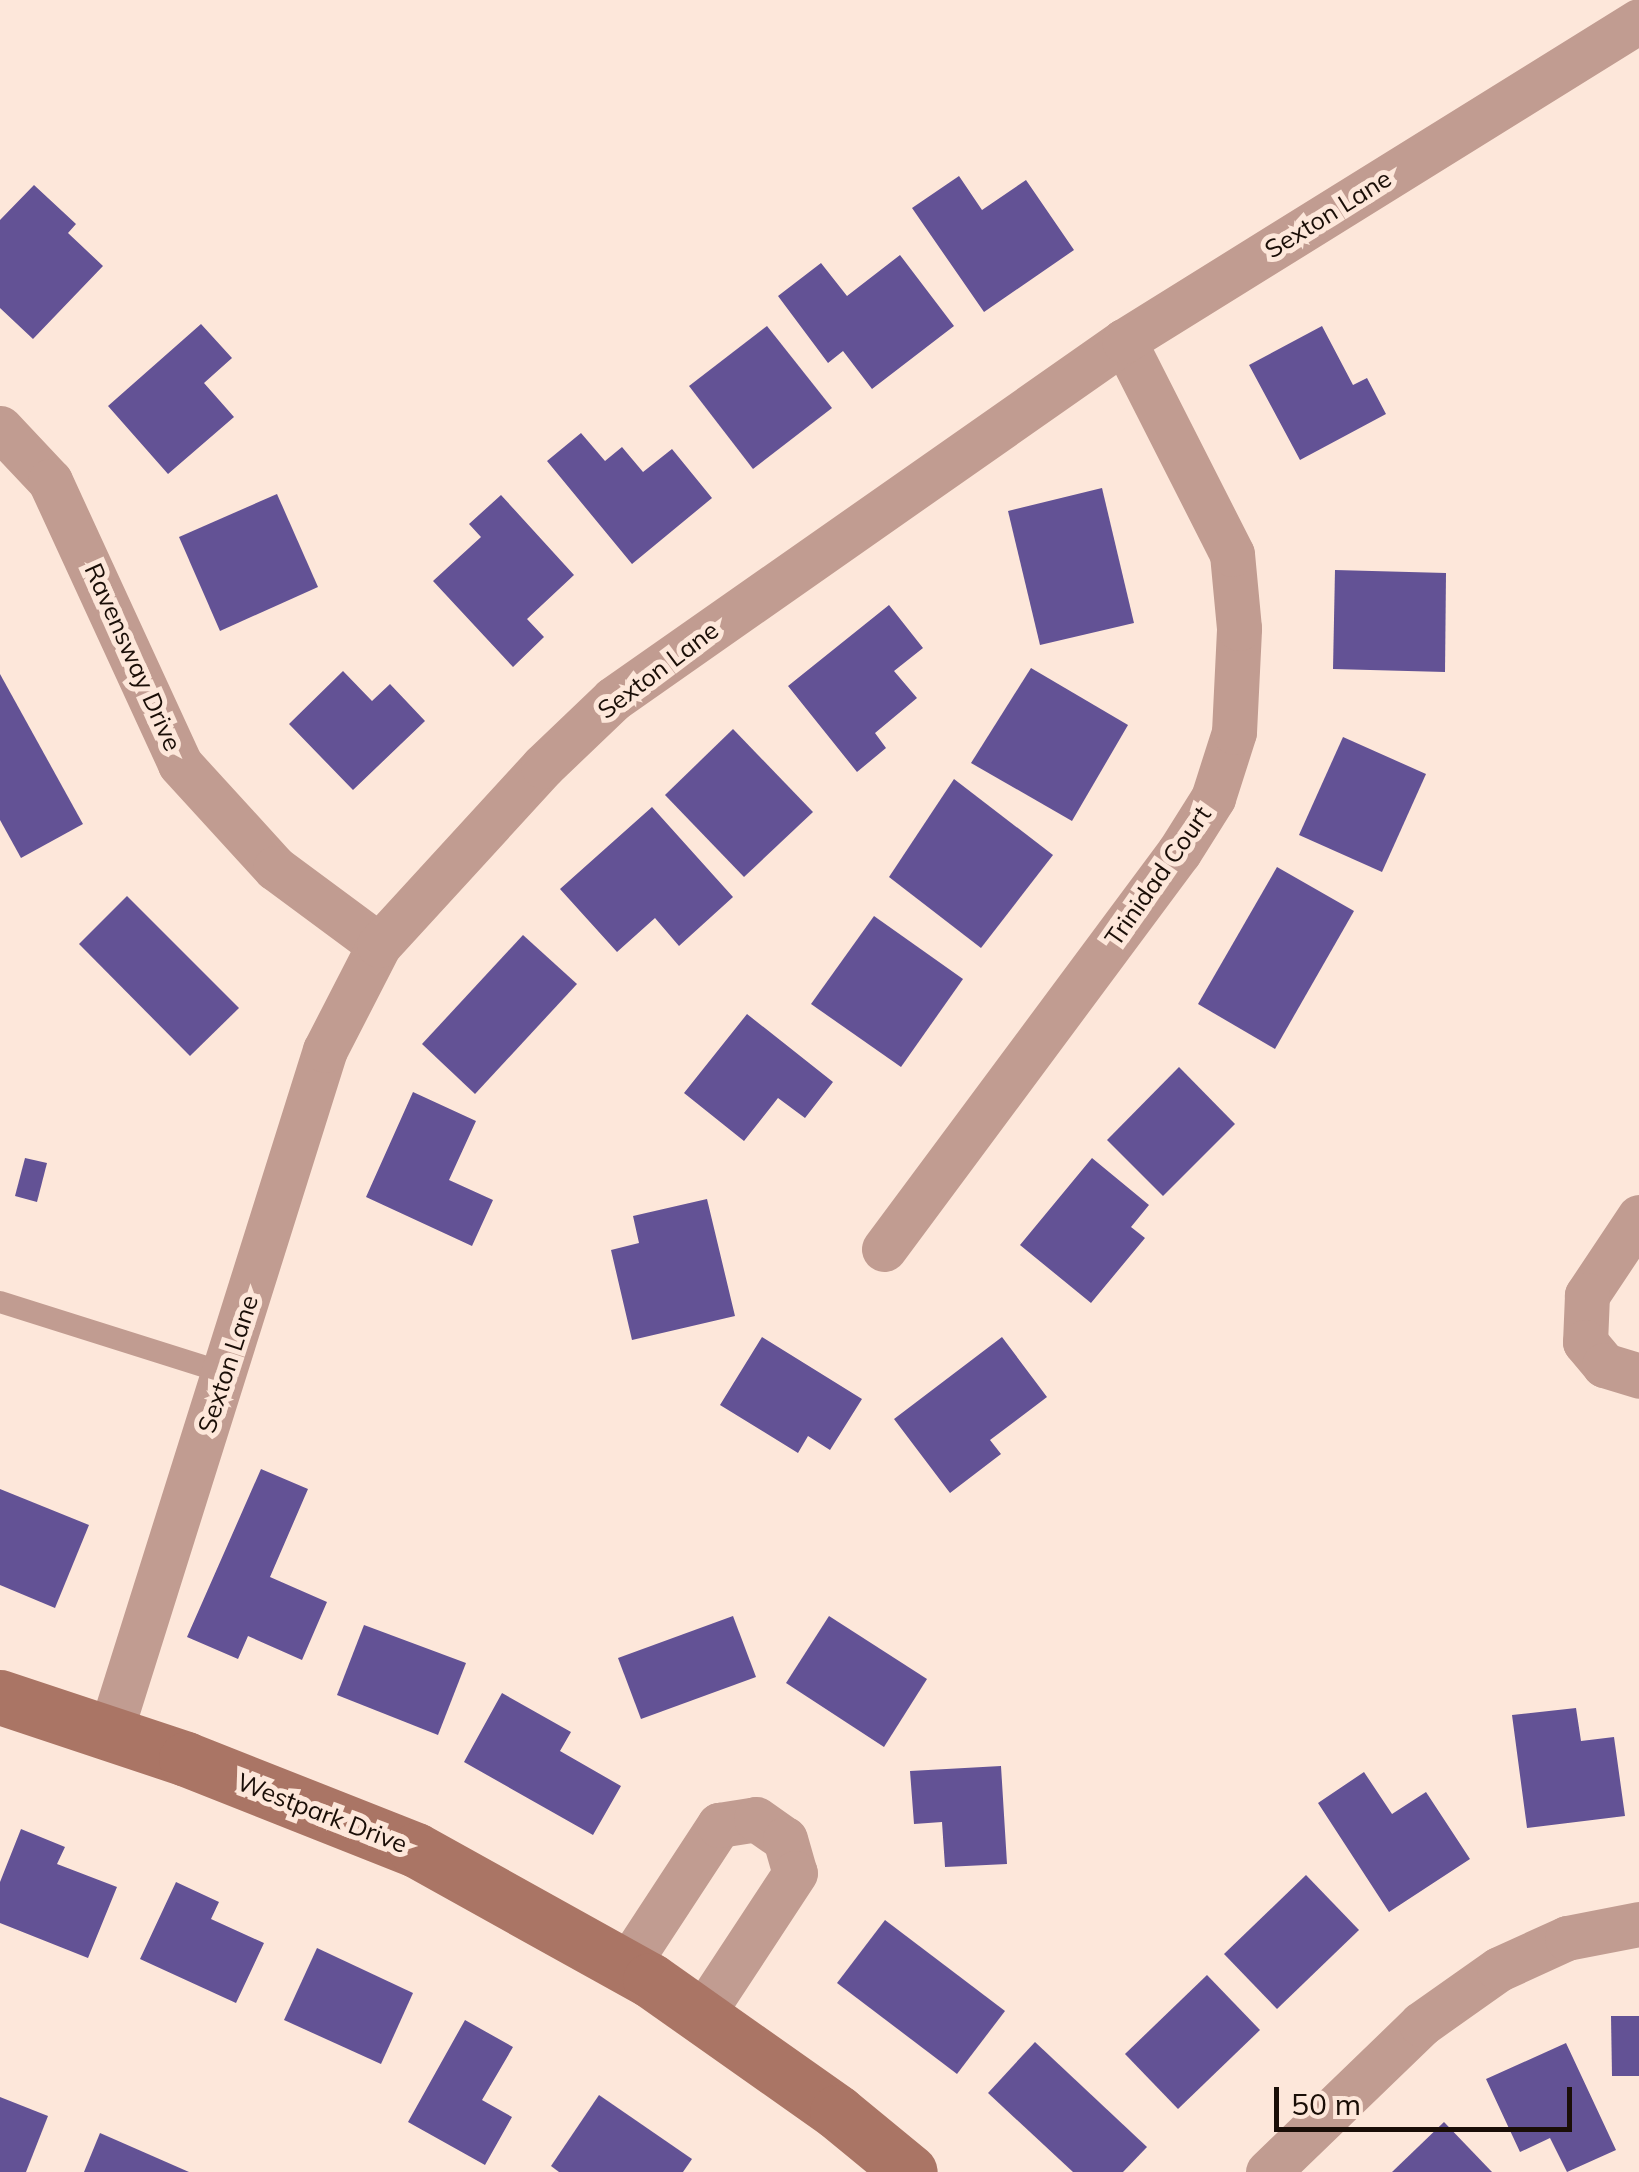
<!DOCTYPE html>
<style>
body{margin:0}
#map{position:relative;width:1639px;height:2172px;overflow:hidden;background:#fde7da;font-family:Mulish,sans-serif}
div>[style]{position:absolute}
.building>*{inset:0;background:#635295}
.lane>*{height:22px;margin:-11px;padding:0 11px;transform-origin:11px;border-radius:11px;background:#c19c91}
.street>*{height:45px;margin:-22.5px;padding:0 22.5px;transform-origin:22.5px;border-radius:22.5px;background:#c19c91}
.secondary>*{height:55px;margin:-27.5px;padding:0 27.5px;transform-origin:27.5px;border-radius:27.5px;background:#aa7565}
span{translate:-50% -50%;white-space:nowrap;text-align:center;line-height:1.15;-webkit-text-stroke:10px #fde7da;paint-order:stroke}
.street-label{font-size:25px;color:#1a0e07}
.scale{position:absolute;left:1274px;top:2087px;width:298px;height:45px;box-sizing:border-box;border:5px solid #1a0e07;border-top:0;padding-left:12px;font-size:30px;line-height:35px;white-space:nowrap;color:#1a0e07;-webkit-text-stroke:8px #fde7da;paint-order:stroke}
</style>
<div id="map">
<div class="building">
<i style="clip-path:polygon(959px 176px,982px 210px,1026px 180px,1074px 250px,984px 312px,912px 208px)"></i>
<i style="clip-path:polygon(34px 185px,76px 224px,68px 233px,103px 266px,33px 339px,0 308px,0 220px)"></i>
<i style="clip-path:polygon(900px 255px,954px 326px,872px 389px,843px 351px,828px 363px,778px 296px,821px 263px,847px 296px)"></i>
<i style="clip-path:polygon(201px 324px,232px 358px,204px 383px,234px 417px,168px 474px,108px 406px)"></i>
<i style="clip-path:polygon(767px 326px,832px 408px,753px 469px,689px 386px)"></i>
<i style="clip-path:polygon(1322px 326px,1353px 385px,1367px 378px,1386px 414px,1300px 460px,1249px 365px)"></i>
<i style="clip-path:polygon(581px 433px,605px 461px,622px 447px,643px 472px,672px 449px,712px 498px,632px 564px,547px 461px)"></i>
<i style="clip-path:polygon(1102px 488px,1134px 623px,1040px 645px,1008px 511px)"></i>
<i style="clip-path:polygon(277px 494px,318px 587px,220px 631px,179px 537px)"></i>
<i style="clip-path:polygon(501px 495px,574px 575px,527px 619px,544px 637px,513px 667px,433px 581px,481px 537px,469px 524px)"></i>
<i style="clip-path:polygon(1335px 570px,1446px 573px,1445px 672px,1333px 669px)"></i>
<i style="clip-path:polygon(889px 605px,923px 648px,894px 671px,917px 698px,875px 733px,886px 748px,857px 772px,788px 686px)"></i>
<i style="clip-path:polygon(1031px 668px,1128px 725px,1072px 821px,971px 763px)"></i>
<i style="clip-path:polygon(343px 671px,372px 701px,390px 684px,425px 721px,353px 790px,289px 724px)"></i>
<i style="clip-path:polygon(0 674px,83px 824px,21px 858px,0 820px)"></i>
<i style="clip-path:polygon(733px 729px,813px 812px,744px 877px,665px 795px)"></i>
<i style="clip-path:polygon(1343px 737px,1426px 774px,1382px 872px,1299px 835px)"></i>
<i style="clip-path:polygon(954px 779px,1053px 855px,981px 948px,889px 877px)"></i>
<i style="clip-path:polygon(652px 807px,733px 897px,679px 946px,655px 918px,617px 952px,560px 889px)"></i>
<i style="clip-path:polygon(1277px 867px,1354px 911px,1275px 1049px,1198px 1004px)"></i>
<i style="clip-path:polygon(127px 896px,239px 1008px,190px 1056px,79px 944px)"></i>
<i style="clip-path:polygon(874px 916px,963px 979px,901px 1067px,811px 1004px)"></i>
<i style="clip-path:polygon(523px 935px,577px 984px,475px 1094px,422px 1044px)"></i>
<i style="clip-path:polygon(747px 1014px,833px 1082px,805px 1118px,778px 1098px,744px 1141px,684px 1093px)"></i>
<i style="clip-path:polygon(1179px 1067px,1235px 1124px,1163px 1196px,1107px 1140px)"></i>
<i style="clip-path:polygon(413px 1092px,476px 1121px,449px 1180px,493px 1200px,472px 1246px,366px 1197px)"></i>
<i style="clip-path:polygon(25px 1158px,47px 1163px,37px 1202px,15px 1196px)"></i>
<i style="clip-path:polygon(1092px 1158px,1149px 1205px,1131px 1227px,1145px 1238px,1091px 1303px,1020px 1245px)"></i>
<i style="clip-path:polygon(707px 1199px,735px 1316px,632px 1340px,611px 1250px,639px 1243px,633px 1216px)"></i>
<i style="clip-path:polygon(762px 1337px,862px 1399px,830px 1450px,808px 1436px,798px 1453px,720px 1405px)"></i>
<i style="clip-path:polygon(1002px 1337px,1047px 1397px,990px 1440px,1001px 1454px,950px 1493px,894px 1419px)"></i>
<i style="clip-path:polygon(261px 1469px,308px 1489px,270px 1577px,327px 1602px,302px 1660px,248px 1636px,238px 1659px,187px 1637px)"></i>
<i style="clip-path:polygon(0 1489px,89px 1525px,55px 1608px,0 1585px)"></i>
<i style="clip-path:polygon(733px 1616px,756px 1677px,641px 1719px,618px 1658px)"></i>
<i style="clip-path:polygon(829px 1616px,927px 1679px,884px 1747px,786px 1683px)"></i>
<i style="clip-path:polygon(364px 1625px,466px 1663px,438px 1735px,337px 1695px)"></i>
<i style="clip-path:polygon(502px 1693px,571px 1732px,560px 1751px,621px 1786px,593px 1835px,464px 1762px)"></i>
<i style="clip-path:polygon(1576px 1708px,1581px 1741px,1614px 1737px,1625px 1816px,1527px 1828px,1512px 1715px)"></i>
<i style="clip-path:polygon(1001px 1766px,1007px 1864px,945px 1867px,942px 1822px,914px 1824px,910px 1771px)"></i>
<i style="clip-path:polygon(1364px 1772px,1392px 1814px,1426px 1792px,1470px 1859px,1389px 1912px,1318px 1803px)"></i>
<i style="clip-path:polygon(21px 1829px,65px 1847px,57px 1864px,117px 1887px,88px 1958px,0 1923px,0 1882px)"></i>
<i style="clip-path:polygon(1306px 1875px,1359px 1930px,1277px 2009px,1224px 1954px)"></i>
<i style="clip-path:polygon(176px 1882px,219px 1902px,211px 1919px,264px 1943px,236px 2003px,140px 1959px)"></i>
<i style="clip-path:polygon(885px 1920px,1005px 2011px,957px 2074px,837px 1983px)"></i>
<i style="clip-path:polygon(317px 1948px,413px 1993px,381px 2064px,284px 2020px)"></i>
<i style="clip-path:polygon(1207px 1975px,1260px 2030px,1178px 2109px,1125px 2054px)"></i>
<i style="clip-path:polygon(1611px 2016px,1639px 2016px,1639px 2076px,1612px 2076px)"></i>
<i style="clip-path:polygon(465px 2020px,513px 2047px,482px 2100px,512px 2117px,485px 2165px,408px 2122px)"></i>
<i style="clip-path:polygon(1035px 2042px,1147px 2147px,1123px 2172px,1073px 2172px,988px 2093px)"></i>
<i style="clip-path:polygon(1566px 2043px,1616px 2150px,1567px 2172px,1550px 2138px,1520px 2152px,1486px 2079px)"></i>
<i style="clip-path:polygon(599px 2095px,692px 2159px,683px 2172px,559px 2172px,551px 2166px)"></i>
<i style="clip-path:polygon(0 2097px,48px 2116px,26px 2172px,0 2172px)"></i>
<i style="clip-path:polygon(1444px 2122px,1492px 2172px,1392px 2172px)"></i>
<i style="clip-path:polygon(100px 2133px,189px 2172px,84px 2172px)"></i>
</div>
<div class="lane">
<i style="left:0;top:1302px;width:236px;rotate:17.5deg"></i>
</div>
<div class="street">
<i style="left:0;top:428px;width:73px;rotate:46.7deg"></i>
<i style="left:50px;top:481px;width:311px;rotate:65.3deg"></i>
<i style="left:180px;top:764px;width:141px;rotate:47.6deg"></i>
<i style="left:275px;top:868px;width:129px;rotate:36.5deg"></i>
<i style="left:1639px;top:1217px;width:94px;rotate:123.7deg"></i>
<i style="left:1587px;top:1295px;width:47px;rotate:92.4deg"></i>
<i style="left:1585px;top:1342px;width:30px;rotate:50deg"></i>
<i style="left:1604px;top:1365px;width:37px;rotate:17deg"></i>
<i style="left:884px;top:1249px;width:495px;rotate:-53.4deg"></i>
<i style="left:1179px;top:852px;width:64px;rotate:-57.8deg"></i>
<i style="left:1213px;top:798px;width:69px;rotate:-72.3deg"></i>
<i style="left:1234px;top:732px;width:104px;rotate:-87.2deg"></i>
<i style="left:1239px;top:628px;width:74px;rotate:-95.4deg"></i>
<i style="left:1232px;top:554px;width:239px;rotate:-116.9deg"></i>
<i style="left:110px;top:1733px;width:716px;rotate:-72.53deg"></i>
<i style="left:325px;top:1050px;width:118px;rotate:-62.8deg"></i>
<i style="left:379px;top:945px;width:243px;rotate:-47.5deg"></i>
<i style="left:543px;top:766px;width:97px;rotate:-43.7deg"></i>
<i style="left:613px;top:699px;width:624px;rotate:-35.01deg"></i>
<i style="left:1124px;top:341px;width:606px;rotate:-31.86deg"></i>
<i style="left:626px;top:1967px;width:170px;rotate:-56.8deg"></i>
<i style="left:719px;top:1825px;width:37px;rotate:-9deg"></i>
<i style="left:756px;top:1819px;width:35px;rotate:35deg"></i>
<i style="left:785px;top:1839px;width:35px;rotate:74deg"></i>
<i style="left:795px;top:1873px;width:171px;rotate:123.3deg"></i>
<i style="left:1268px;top:2172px;width:213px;rotate:-44deg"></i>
<i style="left:1421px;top:2024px;width:95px;rotate:-35.2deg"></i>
<i style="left:1499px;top:1969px;width:75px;rotate:-24.5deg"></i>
<i style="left:1567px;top:1938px;width:73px;rotate:-11deg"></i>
</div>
<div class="secondary">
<i style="left:0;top:1697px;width:196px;rotate:18.4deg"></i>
<i style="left:186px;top:1759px;width:247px;rotate:21.6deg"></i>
<i style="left:416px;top:1850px;width:268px;rotate:29.1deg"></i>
<i style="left:650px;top:1980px;width:229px;rotate:35.2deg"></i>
<i style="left:837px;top:2112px;width:94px;rotate:39.4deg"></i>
</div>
<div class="street-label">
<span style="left:1328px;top:214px;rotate:-32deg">Sexton Lane</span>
<span style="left:133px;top:657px;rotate:66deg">Ravensway Drive</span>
<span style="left:658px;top:670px;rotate:-37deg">Sexton Lane</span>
<span style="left:1158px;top:876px;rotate:-55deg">Trinidad Court</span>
<span style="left:228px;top:1364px;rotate:-72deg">Sexton Lane</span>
<span style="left:322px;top:1813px;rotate:21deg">Westpark Drive</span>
</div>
<div class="scale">50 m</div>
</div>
